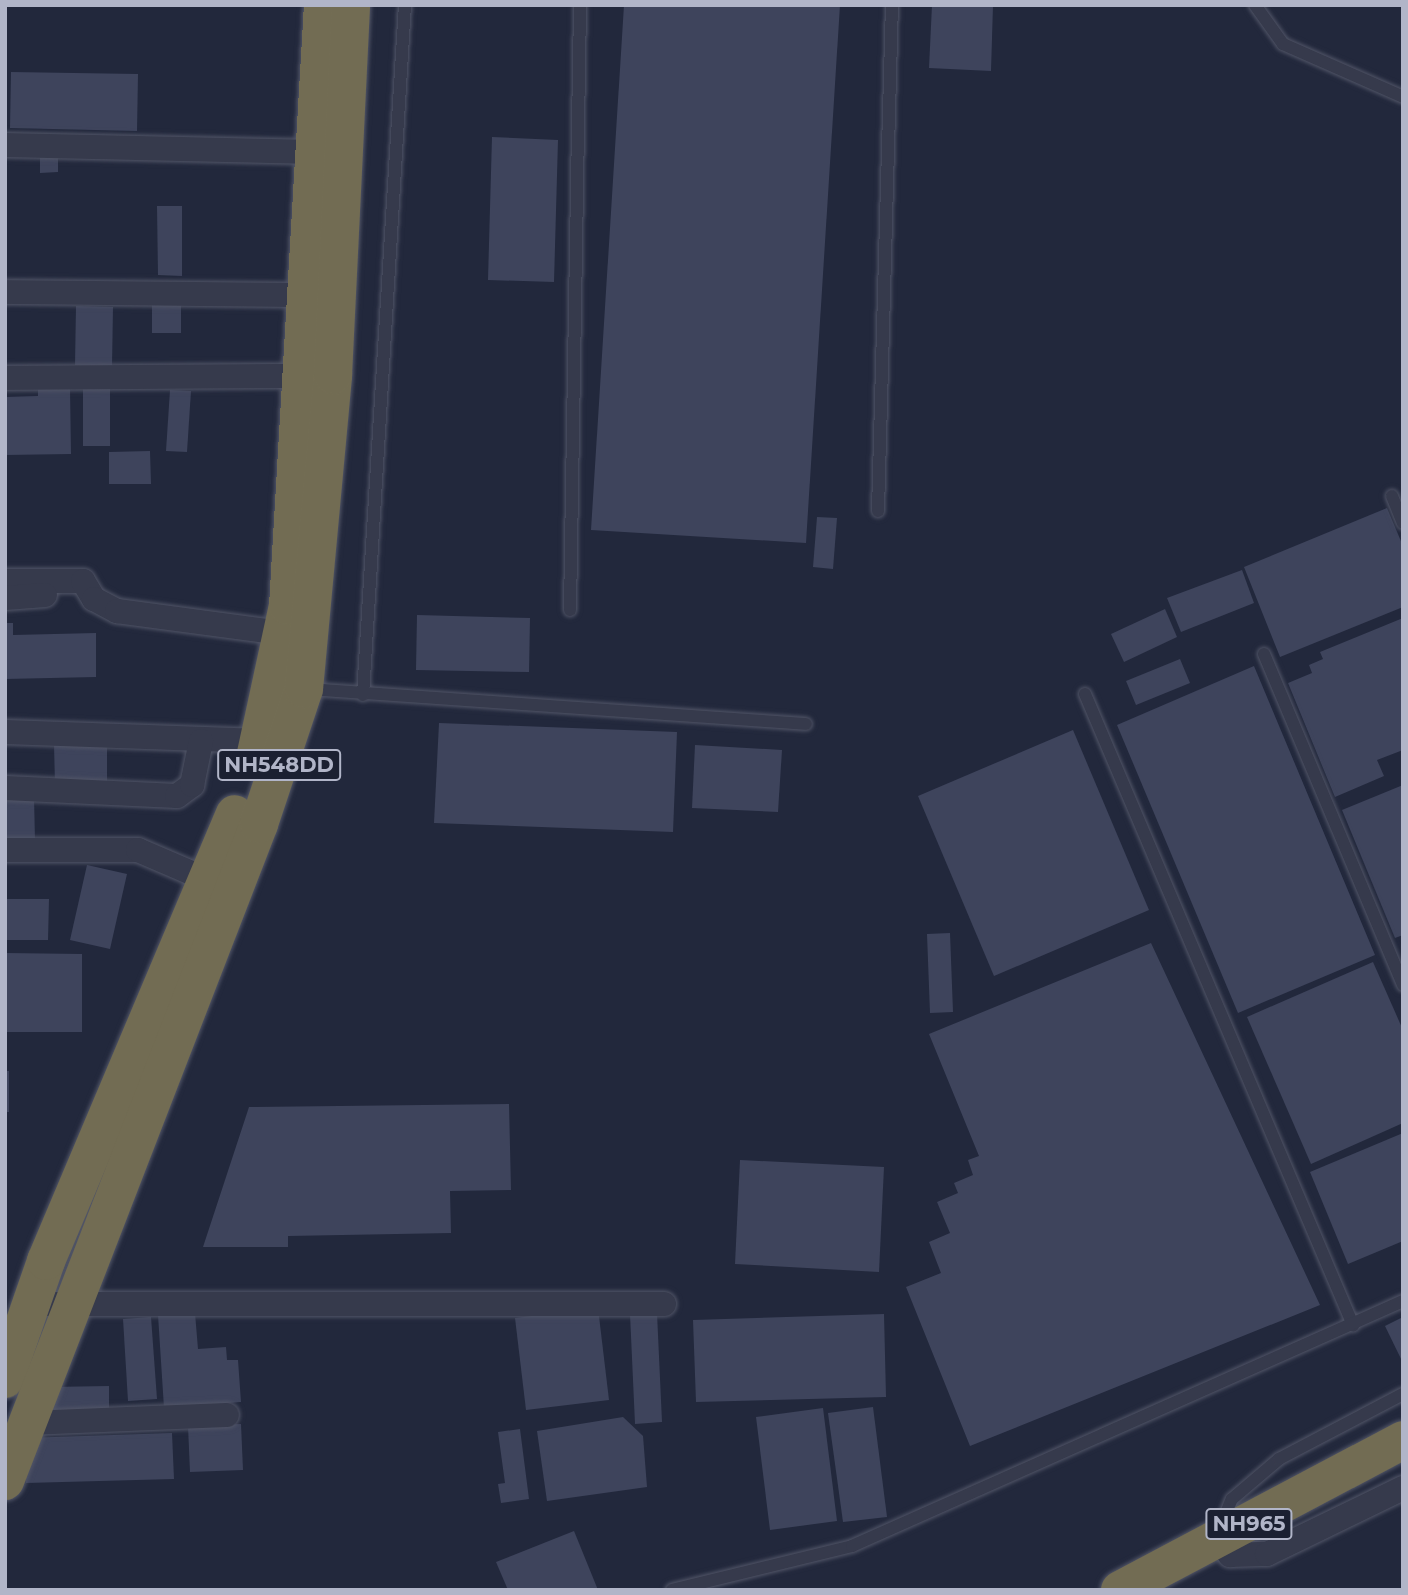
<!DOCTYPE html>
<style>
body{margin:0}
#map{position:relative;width:1408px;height:1595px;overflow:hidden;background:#22283c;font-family:Montserrat,sans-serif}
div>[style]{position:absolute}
.building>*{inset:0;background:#3e445c}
.roads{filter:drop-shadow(0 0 2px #515567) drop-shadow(0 0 2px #515567)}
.lane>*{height:12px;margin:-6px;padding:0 6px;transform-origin:6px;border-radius:6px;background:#363a4c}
.street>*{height:24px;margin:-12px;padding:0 12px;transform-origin:12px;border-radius:12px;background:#363a4c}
.highway>*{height:38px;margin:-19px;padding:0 19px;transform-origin:19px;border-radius:19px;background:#726c53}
span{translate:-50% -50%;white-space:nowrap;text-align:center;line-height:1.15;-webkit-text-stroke:6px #1b2031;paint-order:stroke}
.shield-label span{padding:2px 5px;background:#1b2031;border:2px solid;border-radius:5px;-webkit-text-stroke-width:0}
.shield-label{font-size:21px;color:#b1b5c8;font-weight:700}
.frame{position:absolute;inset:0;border:7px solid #b1b5c8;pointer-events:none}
</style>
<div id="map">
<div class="building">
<i style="clip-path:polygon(624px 5px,840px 5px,806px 543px,591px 530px)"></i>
<i style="clip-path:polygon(932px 5px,993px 5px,991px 71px,929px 68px)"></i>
<i style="clip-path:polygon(11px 72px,138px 74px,137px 131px,10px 128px)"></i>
<i style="clip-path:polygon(492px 137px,558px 140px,554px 282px,488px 280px)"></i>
<i style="clip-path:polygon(40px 152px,58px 152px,58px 172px,40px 173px)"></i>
<i style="clip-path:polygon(157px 206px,182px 206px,182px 276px,158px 275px)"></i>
<i style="clip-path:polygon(152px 298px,181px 298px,181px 333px,152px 333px)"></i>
<i style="clip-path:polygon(76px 306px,113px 307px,112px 366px,75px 365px)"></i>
<i style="clip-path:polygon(83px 384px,110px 384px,110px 446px,83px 446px)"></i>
<i style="clip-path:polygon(38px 388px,70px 388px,71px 454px,5px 455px,5px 397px,38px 396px)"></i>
<i style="clip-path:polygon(170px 390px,191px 391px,187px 452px,166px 451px)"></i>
<i style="clip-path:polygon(150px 451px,151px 484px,109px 484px,109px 452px)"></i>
<i style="clip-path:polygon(1387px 508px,1403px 546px,1403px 607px,1280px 657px,1244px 567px)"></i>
<i style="clip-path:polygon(817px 517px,837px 518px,833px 569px,813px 567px)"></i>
<i style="clip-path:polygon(1242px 570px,1254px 603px,1181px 632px,1167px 598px)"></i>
<i style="clip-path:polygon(1165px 609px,1177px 637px,1124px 662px,1111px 634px)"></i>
<i style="clip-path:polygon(417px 615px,530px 618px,529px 672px,416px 670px)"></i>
<i style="clip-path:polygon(1403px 618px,1403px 750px,1377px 760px,1384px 776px,1335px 797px,1288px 683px,1312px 673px,1309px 665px,1323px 659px,1320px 652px)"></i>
<i style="clip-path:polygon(5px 623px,13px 623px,13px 635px,96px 633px,96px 677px,5px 679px)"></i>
<i style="clip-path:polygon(1180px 659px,1190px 683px,1136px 705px,1126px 681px)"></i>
<i style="clip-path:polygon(1254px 666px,1375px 955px,1238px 1013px,1117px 725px)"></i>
<i style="clip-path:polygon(439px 723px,677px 732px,673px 832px,434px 823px)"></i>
<i style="clip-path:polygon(1073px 730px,1149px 910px,994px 976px,918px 796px)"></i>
<i style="clip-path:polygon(107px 743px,107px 784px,55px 785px,54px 744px)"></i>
<i style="clip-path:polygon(695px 745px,782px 750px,778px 812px,692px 808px)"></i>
<i style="clip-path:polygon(1403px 785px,1403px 935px,1395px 938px,1342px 810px)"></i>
<i style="clip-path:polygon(5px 797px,34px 797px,35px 841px,5px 843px)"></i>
<i style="clip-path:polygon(87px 865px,127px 874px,110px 949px,70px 940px)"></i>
<i style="clip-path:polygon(5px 899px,49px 899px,48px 940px,5px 940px)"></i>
<i style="clip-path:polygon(950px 933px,953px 1012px,930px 1013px,927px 934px)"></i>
<i style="clip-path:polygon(1151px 943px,1320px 1305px,970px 1446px,906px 1287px,941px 1273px,929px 1242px,950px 1233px,937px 1202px,958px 1193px,954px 1183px,973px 1175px,968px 1160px,979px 1156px,929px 1034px)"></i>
<i style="clip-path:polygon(5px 953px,82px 954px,82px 1032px,5px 1032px)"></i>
<i style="clip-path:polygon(1373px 962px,1403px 1030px,1403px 1123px,1311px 1164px,1247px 1017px)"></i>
<i style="clip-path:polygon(5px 1071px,9px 1071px,9px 1112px,5px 1112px)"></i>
<i style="clip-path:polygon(509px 1104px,511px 1190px,450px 1191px,451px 1233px,288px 1236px,288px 1247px,203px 1247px,249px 1107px)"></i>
<i style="clip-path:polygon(1403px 1133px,1403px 1241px,1348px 1264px,1310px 1172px)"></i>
<i style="clip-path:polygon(740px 1160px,884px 1167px,879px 1272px,735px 1264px)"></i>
<i style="clip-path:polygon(598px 1308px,609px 1400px,526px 1410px,515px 1318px)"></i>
<i style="clip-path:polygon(195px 1313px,198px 1349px,226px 1347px,227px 1360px,238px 1360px,241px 1402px,164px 1408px,158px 1315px)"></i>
<i style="clip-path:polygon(657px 1313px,662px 1422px,635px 1424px,630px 1314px)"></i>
<i style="clip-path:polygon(884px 1314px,886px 1397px,696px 1402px,693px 1320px)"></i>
<i style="clip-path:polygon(151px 1317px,157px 1399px,128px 1401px,123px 1319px)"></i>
<i style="clip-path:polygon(1403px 1317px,1403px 1363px,1385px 1326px)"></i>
<i style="clip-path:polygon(109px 1386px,109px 1414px,49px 1415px,49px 1387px)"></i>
<i style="clip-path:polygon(873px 1407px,887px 1517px,843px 1522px,828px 1413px)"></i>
<i style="clip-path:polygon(823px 1408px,837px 1521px,770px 1530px,756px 1417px)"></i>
<i style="clip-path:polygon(623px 1417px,643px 1436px,647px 1487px,547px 1501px,537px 1431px)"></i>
<i style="clip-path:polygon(241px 1424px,243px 1470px,190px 1472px,188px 1426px)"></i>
<i style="clip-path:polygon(520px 1429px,529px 1499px,501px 1503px,498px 1484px,505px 1483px,498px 1432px)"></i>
<i style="clip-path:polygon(172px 1433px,174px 1479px,26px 1483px,25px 1438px)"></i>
<i style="clip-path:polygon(574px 1531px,598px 1590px,508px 1590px,496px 1562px)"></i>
</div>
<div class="roads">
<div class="lane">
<i style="left:1255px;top:5px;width:48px;rotate:54.3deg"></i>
<i style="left:1283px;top:44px;width:131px;rotate:23.8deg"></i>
<i style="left:1392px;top:496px;width:29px;rotate:68deg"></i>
<i style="left:878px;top:511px;width:506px;rotate:-88.42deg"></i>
<i style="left:570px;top:610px;width:605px;rotate:-89.05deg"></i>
<i style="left:1264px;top:654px;width:359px;rotate:67.2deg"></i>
<i style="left:307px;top:689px;width:500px;rotate:4.01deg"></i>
<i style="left:1085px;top:694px;width:686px;rotate:66.99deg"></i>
<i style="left:363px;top:695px;width:691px;rotate:-86.52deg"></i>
<i style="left:1220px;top:1528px;width:31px;rotate:-68deg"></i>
<i style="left:1232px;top:1499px;width:62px;rotate:-40.4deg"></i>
<i style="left:1279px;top:1459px;width:140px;rotate:-27.7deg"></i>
<i style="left:672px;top:1590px;width:185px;rotate:-13.7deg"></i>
<i style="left:852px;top:1546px;width:603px;rotate:-23.97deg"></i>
</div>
<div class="street">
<i style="left:5px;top:145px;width:309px;rotate:1.3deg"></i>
<i style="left:5px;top:292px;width:301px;rotate:0.6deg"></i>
<i style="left:5px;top:378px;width:296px;rotate:-0.4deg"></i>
<i style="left:5px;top:581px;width:78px"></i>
<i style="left:83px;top:581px;width:21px;rotate:59deg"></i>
<i style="left:94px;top:599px;width:26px;rotate:28deg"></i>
<i style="left:117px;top:611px;width:182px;rotate:7.6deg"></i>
<i style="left:5px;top:598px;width:40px;rotate:-4.3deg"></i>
<i style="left:5px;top:732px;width:256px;rotate:2deg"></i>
<i style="left:5px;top:788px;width:172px;rotate:2.7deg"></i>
<i style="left:177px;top:796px;width:19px;rotate:-36deg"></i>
<i style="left:192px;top:785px;width:45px;rotate:-78.4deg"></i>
<i style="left:5px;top:850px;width:133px"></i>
<i style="left:138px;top:850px;width:76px;rotate:23.2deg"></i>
<i style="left:31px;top:1304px;width:633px"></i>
<i style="left:28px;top:1423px;width:199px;rotate:-2.3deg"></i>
<i style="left:1219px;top:1541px;width:18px;rotate:52deg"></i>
<i style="left:1230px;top:1555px;width:37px;rotate:-2deg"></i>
<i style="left:1267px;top:1554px;width:151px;rotate:-25.9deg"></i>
</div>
<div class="highway">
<i style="left:255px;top:758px;width:156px;rotate:-77.8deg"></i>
<i style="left:288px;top:606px;width:602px;rotate:-86.67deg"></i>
<i style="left:5px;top:1379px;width:125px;rotate:-70.8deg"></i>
<i style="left:46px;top:1261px;width:485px;rotate:-67.1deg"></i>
<i style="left:5px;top:1481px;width:704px;rotate:-68.86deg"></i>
<i style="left:259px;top:824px;width:142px;rotate:-71.6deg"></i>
<i style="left:304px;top:689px;width:315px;rotate:-84.7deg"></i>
<i style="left:333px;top:375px;width:370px;rotate:-87.2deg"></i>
<i style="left:1120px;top:1590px;width:320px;rotate:-27.9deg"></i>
</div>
</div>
<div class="shield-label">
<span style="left:279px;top:765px">NH548DD</span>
<span style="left:1249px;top:1524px">NH965</span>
</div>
<div class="frame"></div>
</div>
